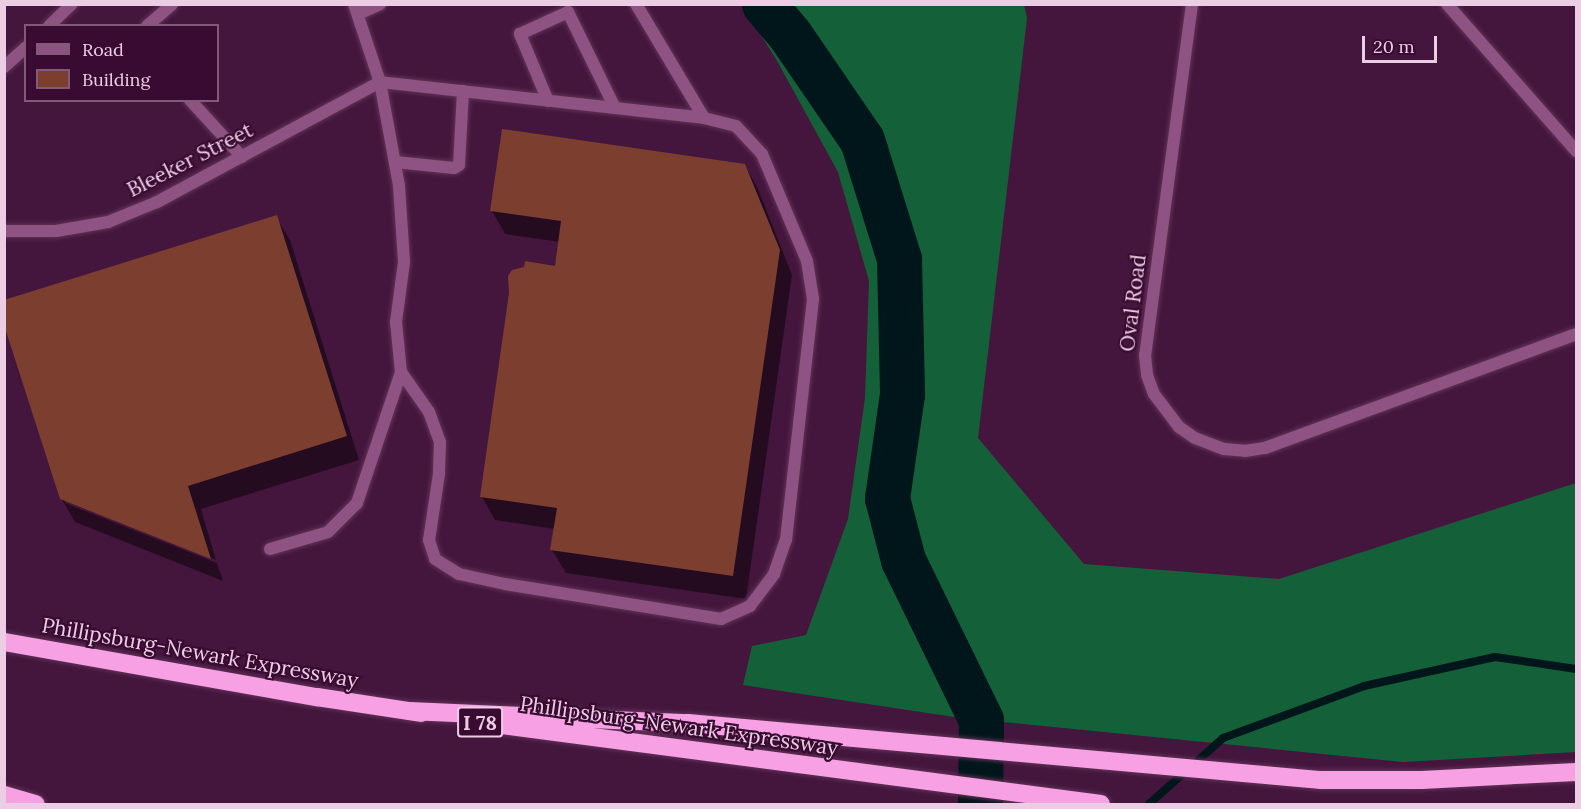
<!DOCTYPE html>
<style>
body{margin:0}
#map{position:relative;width:1581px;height:809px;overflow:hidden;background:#45163d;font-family:Lora,serif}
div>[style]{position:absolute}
.forest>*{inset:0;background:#146139}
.shadow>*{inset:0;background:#0007}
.stream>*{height:8px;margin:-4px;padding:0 4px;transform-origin:4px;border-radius:4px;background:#00161b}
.river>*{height:45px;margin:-22.5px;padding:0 22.5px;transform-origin:22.5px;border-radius:22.5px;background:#00161b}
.building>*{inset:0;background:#7c3f2f}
.roads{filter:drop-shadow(0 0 2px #603358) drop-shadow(0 0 2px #603358)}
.service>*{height:12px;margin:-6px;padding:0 6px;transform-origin:6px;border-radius:6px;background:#8e5382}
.minor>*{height:12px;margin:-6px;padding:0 6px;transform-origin:6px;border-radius:6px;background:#8e5382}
.motorway>*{height:18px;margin:-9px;padding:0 9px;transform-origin:9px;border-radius:9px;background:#f8a0e4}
span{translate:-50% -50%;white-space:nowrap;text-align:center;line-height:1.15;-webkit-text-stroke:4.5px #3a0b32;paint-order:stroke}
.shield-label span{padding:2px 4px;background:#3a0b32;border:2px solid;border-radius:4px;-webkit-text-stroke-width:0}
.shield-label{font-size:20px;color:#eccee4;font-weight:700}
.street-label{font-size:21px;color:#eccee4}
.frame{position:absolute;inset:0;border:6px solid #eccee4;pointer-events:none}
.legend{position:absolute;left:24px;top:24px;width:195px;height:78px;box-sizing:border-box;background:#3a0b32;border:2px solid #815979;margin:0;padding:8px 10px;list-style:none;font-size:18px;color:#eccee4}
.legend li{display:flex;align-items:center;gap:12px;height:30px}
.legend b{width:30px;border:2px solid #815979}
.scale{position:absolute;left:1362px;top:36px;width:75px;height:27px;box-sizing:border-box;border:3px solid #eccee4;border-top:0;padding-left:8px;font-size:18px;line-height:21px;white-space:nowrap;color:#eccee4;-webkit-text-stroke:4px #3a0b32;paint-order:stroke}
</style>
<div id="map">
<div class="forest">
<i style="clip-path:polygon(742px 5px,1024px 5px,1027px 18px,978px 438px,1084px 564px,1279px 579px,1576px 483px,1576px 752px,1403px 762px,954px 717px,743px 685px,752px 646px,806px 635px,848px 519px,865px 398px,869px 281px,838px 172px,776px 59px)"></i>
</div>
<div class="shadow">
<i style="clip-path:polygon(745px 165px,758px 189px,792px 275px,746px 599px,566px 573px,552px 550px,555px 529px,495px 520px,482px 497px,556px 267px,560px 242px,505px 234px,492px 211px)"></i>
<i style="clip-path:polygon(276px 217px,290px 240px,359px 460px,201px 509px,216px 560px,65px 500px,65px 503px,217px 563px,223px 581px,75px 522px,61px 498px)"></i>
</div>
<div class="stream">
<i style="left:1149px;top:804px;width:99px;rotate:-41.7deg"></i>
<i style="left:1223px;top:738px;width:150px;rotate:-20.2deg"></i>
<i style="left:1364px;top:686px;width:134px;rotate:-12.5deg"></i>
<i style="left:1495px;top:657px;width:82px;rotate:8.4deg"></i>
</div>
<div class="river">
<i style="left:764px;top:4px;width:40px;rotate:50deg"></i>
<i style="left:790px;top:35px;width:127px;rotate:55.6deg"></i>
<i style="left:862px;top:140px;width:125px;rotate:72.7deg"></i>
<i style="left:899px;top:259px;width:135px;rotate:88.7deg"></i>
<i style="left:902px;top:394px;width:105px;rotate:98.2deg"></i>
<i style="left:887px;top:498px;width:64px;rotate:75.5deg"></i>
<i style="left:903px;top:560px;width:178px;rotate:64deg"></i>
<i style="left:981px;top:720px;width:84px;rotate:90.7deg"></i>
</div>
<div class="building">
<i style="clip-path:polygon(502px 129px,745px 164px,780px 250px,733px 576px,550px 550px,557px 508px,480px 497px,509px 293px,508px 276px,512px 270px,524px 267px,525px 261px,555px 266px,561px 221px,490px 211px)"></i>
<i style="clip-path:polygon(277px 215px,347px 436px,188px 486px,211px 559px,60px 499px,4px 325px,4px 300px)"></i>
</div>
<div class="roads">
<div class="service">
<i style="left:358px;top:14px;width:24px;rotate:-24deg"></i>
<i style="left:49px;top:26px;width:32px;rotate:-44deg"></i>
<i style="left:147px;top:26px;width:33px;rotate:-41deg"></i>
<i style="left:4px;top:67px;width:30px;rotate:-42deg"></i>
<i style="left:380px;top:82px;width:326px;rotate:6.3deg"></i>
<i style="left:704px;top:118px;width:133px;rotate:-120.8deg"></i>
<i style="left:190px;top:100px;width:77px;rotate:47.6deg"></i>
<i style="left:548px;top:101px;width:73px;rotate:-112.7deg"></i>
<i style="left:520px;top:34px;width:53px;rotate:-24.6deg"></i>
<i style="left:568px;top:12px;width:107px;rotate:63.9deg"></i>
<i style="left:395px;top:162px;width:59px;rotate:5.8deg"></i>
<i style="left:454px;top:168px;width:6px;rotate:-31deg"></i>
<i style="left:459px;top:165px;width:74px;rotate:-86.9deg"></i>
<i style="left:401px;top:372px;width:49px;rotate:55deg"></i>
<i style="left:429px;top:412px;width:32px;rotate:70deg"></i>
<i style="left:440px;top:442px;width:32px;rotate:92deg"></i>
<i style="left:439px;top:474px;width:67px;rotate:98.6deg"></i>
<i style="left:429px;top:540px;width:20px;rotate:72deg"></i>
<i style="left:435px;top:559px;width:28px;rotate:32deg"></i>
<i style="left:459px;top:574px;width:47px;rotate:12.3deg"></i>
<i style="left:505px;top:584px;width:219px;rotate:9.2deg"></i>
<i style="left:721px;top:619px;width:32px;rotate:-24deg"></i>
<i style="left:750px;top:606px;width:40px;rotate:-53deg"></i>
<i style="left:774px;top:574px;width:36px;rotate:-71deg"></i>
<i style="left:786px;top:540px;width:243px;rotate:-83.6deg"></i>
<i style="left:813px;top:299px;width:38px;rotate:-99deg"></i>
<i style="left:807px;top:261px;width:116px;rotate:-112.8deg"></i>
<i style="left:762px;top:154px;width:38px;rotate:-133deg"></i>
<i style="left:736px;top:126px;width:33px;rotate:-166deg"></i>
<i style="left:270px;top:549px;width:60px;rotate:-16.3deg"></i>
<i style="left:328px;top:532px;width:41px;rotate:-45deg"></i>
<i style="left:357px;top:503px;width:138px;rotate:-71.4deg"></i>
</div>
<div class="minor">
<i style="left:354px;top:4px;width:82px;rotate:71.6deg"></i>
<i style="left:380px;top:82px;width:106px;rotate:79.6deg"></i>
<i style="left:399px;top:186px;width:76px;rotate:86.2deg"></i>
<i style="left:404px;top:262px;width:61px;rotate:97.6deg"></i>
<i style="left:396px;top:322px;width:50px;rotate:84.3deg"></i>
<i style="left:1192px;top:4px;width:354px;rotate:97.6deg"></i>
<i style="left:1145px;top:355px;width:20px;rotate:84deg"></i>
<i style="left:1147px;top:375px;width:20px;rotate:70deg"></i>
<i style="left:1154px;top:394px;width:41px;rotate:52.9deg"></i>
<i style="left:1179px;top:427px;width:19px;rotate:35deg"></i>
<i style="left:1195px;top:438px;width:31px;rotate:21deg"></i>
<i style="left:1224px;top:449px;width:21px;rotate:5deg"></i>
<i style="left:1245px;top:451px;width:20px;rotate:-9deg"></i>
<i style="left:1265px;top:448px;width:331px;rotate:-20.1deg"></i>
<i style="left:1447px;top:4px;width:196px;rotate:48.7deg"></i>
<i style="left:4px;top:231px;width:52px"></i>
<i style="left:56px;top:231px;width:53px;rotate:-9.8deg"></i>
<i style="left:108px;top:222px;width:53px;rotate:-22.2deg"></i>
<i style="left:157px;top:202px;width:253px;rotate:-28.3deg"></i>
</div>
<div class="motorway">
<i style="left:4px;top:642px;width:318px;rotate:10deg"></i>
<i style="left:317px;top:697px;width:105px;rotate:8.7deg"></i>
<i style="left:409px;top:711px;width:279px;rotate:2.5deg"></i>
<i style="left:688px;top:723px;width:636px;rotate:5.15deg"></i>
<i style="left:1321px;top:780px;width:101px"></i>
<i style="left:1422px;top:780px;width:154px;rotate:-3deg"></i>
<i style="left:502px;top:725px;width:604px;rotate:7.51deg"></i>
<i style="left:4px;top:795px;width:33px;rotate:16deg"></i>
</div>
</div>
<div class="shield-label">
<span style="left:480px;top:722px">I 78</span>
</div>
<div class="street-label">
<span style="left:190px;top:160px;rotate:-27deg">Bleeker Street</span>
<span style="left:1133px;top:303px;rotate:-83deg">Oval Road</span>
<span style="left:200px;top:653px;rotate:10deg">Phillipsburg-Newark Expressway</span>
<span style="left:679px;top:726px;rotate:8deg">Phillipsburg-Newark Expressway</span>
</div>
<div class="frame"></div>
<ul class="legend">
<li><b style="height:8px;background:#8e5382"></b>Road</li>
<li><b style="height:16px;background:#7c3f2f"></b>Building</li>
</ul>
<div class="scale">20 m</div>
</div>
